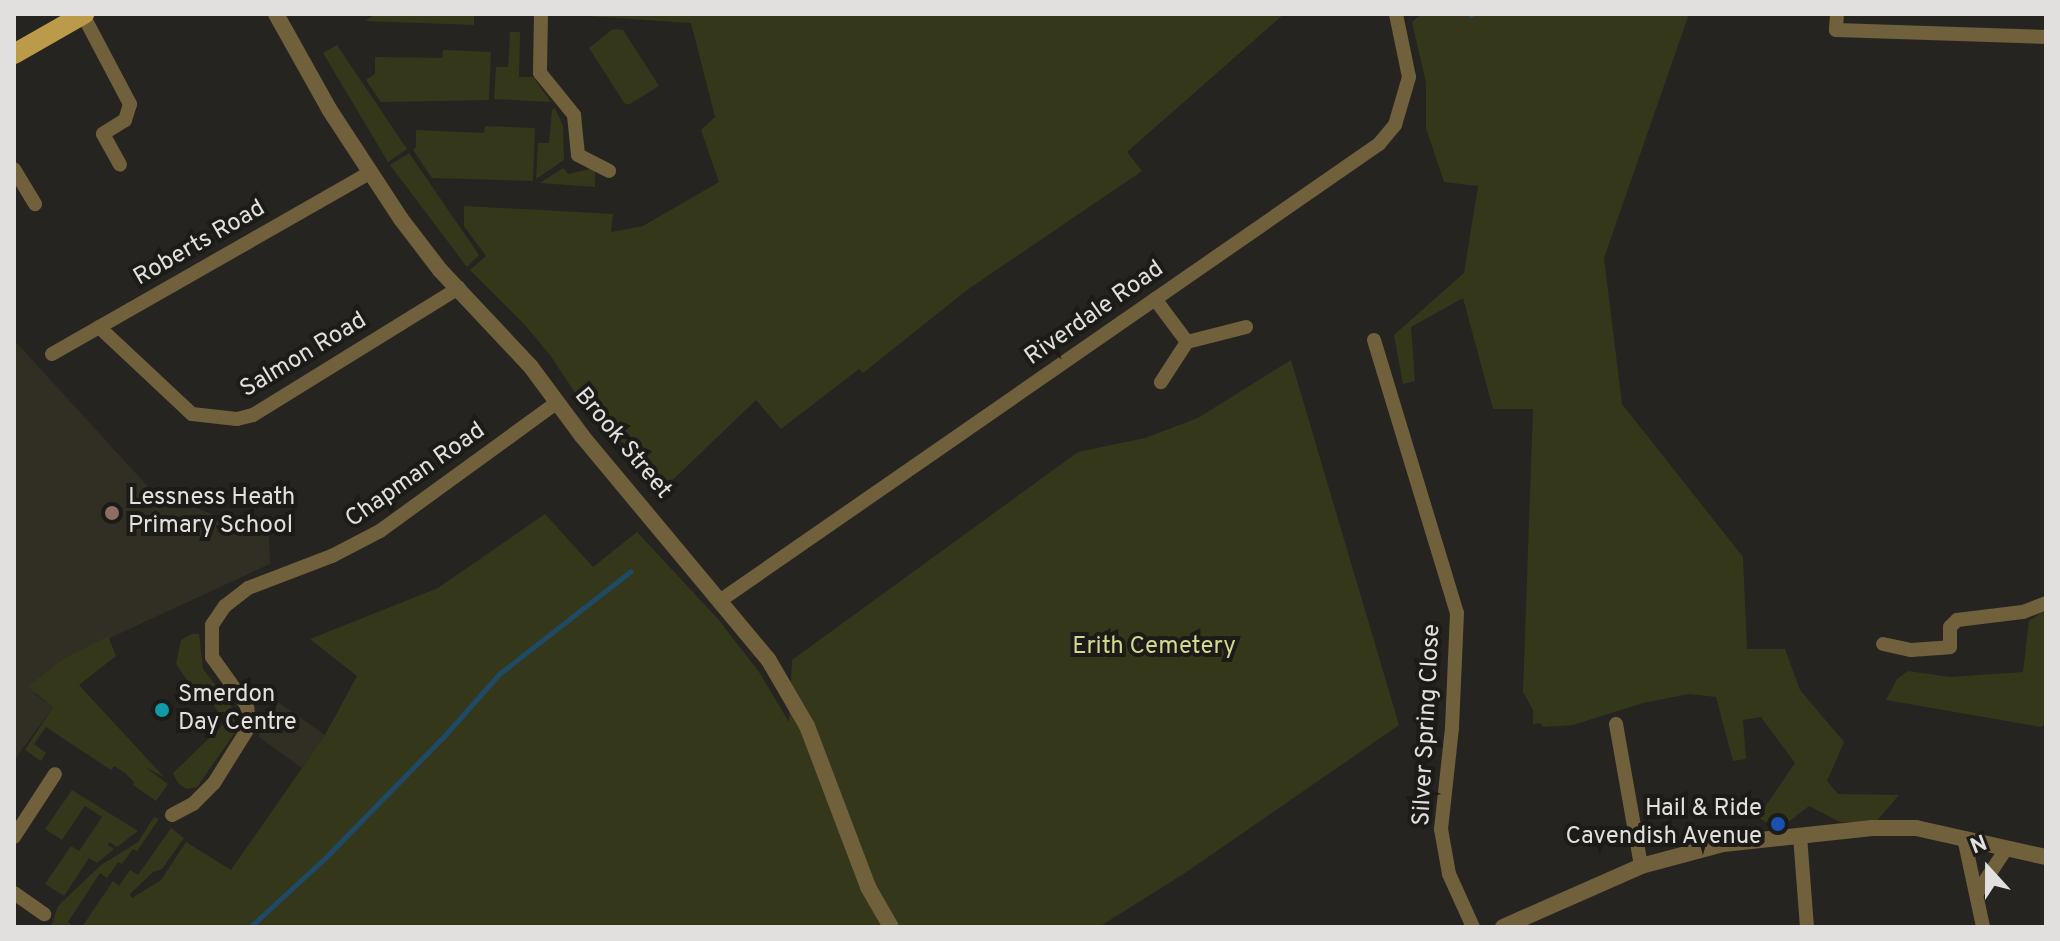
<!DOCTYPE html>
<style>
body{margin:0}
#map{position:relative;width:2060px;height:941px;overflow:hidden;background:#252421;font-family:Overpass,sans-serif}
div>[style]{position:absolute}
.built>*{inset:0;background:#312e24}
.green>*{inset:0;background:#35371b}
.stream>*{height:5px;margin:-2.5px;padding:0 2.5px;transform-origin:2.5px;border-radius:2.5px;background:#1e4a65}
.minor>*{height:14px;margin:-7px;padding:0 7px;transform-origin:7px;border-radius:7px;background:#70603b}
.tertiary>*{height:16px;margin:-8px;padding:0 8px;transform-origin:8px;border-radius:8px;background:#70603b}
.primary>*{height:20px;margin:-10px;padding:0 10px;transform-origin:10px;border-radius:10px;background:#bb9a49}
.dots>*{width:22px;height:22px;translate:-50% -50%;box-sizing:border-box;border:4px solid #1c1b17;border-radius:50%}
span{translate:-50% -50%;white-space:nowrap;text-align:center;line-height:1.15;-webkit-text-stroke:8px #1c1b17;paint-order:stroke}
.street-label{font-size:24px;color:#e1e0de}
.poi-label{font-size:24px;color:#e1e0de}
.left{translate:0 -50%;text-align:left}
.right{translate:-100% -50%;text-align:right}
.park-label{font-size:24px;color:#d3d88e}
.frame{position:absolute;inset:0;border:16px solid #e1e0de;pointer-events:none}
.north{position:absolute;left:1948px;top:829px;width:80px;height:80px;-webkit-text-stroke:6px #1c1b17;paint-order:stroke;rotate:339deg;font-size:22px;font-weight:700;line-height:32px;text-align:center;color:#e1e0de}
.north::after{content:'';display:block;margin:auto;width:28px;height:36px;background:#e1e0de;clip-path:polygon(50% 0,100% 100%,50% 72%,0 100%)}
</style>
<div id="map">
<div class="built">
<i style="clip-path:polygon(14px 340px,152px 491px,269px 536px,270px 564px,60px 661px,35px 694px,53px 707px,15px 759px)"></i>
<i style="clip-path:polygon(278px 702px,325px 735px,302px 768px,259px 737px,259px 716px,272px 712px)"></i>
</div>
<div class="green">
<i style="clip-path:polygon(376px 14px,474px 14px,474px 25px,365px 21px)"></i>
<i style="clip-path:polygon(557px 14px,1284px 14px,1127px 152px,1142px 171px,967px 290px,863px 373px,859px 369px,781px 429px,756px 400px,659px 493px,583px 405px,550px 355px,525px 325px,470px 270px,486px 256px,464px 226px,464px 206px,613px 214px,611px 232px,643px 226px,719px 182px,701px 130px,715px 117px,691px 23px)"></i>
<i style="clip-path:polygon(1422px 14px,1689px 14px,1604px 258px,1622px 404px,1743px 557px,1747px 649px,1785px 649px,1800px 690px,1844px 742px,1827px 781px,1838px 794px,1899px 795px,1876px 822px,1840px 822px,1809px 806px,1778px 830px,1758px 817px,1795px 763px,1761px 717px,1743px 720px,1746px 759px,1733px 761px,1716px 697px,1689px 694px,1643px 703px,1573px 725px,1543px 727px,1540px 723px,1533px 724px,1533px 710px,1523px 692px,1533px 409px,1493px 409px,1463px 298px,1411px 327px,1415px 381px,1403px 384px,1394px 335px,1464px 273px,1478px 186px,1444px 182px,1426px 128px,1426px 83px,1412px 22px)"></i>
<i style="clip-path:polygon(613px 29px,623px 30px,659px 86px,630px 104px,625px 104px,589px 48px)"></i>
<i style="clip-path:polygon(510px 32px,520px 32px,519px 77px,533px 77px,551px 102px,494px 99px,496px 67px,508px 67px)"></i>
<i style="clip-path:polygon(337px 45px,407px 149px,388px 162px,323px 53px)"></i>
<i style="clip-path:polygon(443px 50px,491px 52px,489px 100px,381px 102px,366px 80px,375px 74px,375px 57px,442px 58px)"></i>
<i style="clip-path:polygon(555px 108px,563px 126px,564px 160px,536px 179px,538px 143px,549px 143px,552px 110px)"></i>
<i style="clip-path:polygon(485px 126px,535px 128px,533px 181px,432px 178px,413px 150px,416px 147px,416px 130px,484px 133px)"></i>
<i style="clip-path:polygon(409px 153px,479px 255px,467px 267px,390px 165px)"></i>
<i style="clip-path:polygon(563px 168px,568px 174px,595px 168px,595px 187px,540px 183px)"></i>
<i style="clip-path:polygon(1291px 360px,1399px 725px,1185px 873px,1099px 927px,82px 927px,113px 881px,119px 886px,130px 870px,138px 875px,171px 828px,184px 838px,162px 869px,153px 872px,130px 894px,132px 898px,161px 880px,186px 842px,231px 870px,325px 735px,357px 676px,310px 639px,438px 588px,545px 514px,593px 567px,637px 532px,718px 619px,759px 672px,789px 722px,792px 660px,1078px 452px,1145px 438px,1198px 418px)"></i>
<i style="clip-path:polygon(2046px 610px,2046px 723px,2041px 727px,1886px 700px,1897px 679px,1908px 671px,1950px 677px,2023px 672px,2029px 621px)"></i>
<i style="clip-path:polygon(192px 634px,199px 634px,203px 669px,216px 686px,211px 690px,190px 684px,176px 664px,181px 640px)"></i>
<i style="clip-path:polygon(108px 636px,116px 656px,79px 685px,164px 777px,145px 767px,168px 784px,156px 801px,133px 785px,134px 782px,125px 773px,114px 766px,111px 770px,46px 727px,34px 744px,46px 753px,41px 761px,25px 750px,53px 707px,28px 687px,60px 661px)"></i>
<i style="clip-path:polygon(224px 695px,238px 717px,236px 731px,197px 787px,186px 789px,178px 783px,173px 773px,226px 722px,208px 698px)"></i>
<i style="clip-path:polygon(72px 790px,138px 831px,117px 847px,109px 842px,108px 845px,114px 849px,97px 863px,89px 858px,64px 896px,45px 884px,71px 846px,79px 851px,102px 817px,85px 806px,62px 840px,45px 829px)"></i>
<i style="clip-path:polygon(154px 817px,159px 819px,137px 851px,133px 849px,122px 864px,118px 862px,107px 878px,100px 873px,68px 922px,74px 927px,51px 927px,58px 906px,101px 865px,138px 842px)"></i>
</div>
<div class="stream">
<i style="left:1471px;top:15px;width:1px;rotate:-45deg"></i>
<i style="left:250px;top:927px;width:103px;rotate:-42.6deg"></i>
<i style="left:326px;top:857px;width:172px;rotate:-45.7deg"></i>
<i style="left:446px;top:734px;width:80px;rotate:-48.5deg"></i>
<i style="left:499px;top:674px;width:167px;rotate:-38deg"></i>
</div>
<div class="minor">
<i style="left:541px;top:14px;width:59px;rotate:91deg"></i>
<i style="left:540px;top:73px;width:54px;rotate:51deg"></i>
<i style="left:574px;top:115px;width:40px;rotate:84.3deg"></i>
<i style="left:578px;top:155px;width:35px;rotate:27deg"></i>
<i style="left:1837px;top:14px;width:16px;rotate:94deg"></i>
<i style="left:1836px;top:30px;width:210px;rotate:1.9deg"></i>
<i style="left:83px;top:15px;width:101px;rotate:62.2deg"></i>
<i style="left:130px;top:104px;width:17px;rotate:107deg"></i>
<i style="left:125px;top:120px;width:26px;rotate:148deg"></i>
<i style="left:103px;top:134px;width:35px;rotate:61deg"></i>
<i style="left:14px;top:169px;width:41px;rotate:59deg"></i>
<i style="left:1155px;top:299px;width:54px;rotate:53.3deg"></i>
<i style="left:1187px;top:342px;width:48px;rotate:123deg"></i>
<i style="left:99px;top:327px;width:127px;rotate:43.1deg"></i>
<i style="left:192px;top:414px;width:45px;rotate:6.3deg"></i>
<i style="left:237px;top:419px;width:16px;rotate:-14deg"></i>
<i style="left:253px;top:415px;width:242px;rotate:-31.7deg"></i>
<i style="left:1374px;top:340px;width:285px;rotate:73.1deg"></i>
<i style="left:1457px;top:613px;width:115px;rotate:92.5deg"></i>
<i style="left:1452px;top:728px;width:102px;rotate:96.2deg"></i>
<i style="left:1441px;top:829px;width:46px;rotate:79.9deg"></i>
<i style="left:1449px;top:874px;width:58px;rotate:65.6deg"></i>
<i style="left:1187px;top:342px;width:61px;rotate:-14.3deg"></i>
<i style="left:52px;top:354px;width:365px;rotate:-29.7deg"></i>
<i style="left:721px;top:600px;width:801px;rotate:-34.72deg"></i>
<i style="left:1379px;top:144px;width:25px;rotate:-50deg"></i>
<i style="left:1395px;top:125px;width:50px;rotate:-73.7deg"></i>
<i style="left:1409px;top:77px;width:64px;rotate:-101.7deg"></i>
<i style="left:1883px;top:644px;width:29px;rotate:12deg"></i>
<i style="left:1911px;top:650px;width:39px;rotate:-4deg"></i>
<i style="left:1950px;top:647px;width:20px;rotate:-90deg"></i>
<i style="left:1950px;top:627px;width:10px;rotate:-45deg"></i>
<i style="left:1957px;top:620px;width:66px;rotate:-6.9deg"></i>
<i style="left:2023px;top:612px;width:25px;rotate:-21deg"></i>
<i style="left:1616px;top:724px;width:144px;rotate:80deg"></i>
<i style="left:172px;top:815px;width:24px;rotate:-28deg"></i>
<i style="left:193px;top:804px;width:30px;rotate:-45deg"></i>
<i style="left:214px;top:783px;width:66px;rotate:-58deg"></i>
<i style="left:249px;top:727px;width:21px;rotate:-95deg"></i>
<i style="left:247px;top:706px;width:60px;rotate:-125.5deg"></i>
<i style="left:212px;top:657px;width:32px;rotate:-90deg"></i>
<i style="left:212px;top:625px;width:23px;rotate:-56deg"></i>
<i style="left:225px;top:606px;width:29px;rotate:-38deg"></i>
<i style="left:248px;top:588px;width:90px;rotate:-20.9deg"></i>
<i style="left:332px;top:556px;width:54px;rotate:-27.5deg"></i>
<i style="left:380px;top:531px;width:218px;rotate:-36deg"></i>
<i style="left:1800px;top:836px;width:91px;rotate:85.6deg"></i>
<i style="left:14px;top:837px;width:75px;rotate:-56.9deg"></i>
<i style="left:1964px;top:838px;width:91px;rotate:77.9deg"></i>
<i style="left:14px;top:893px;width:37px;rotate:35deg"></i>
<i style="left:1977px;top:893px;width:53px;rotate:-56.6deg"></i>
</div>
<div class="tertiary">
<i style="left:276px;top:14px;width:109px;rotate:60.8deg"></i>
<i style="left:329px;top:109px;width:131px;rotate:56.8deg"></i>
<i style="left:401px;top:219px;width:64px;rotate:52.6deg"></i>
<i style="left:440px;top:270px;width:133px;rotate:46.8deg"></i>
<i style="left:531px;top:367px;width:86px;rotate:53.5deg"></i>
<i style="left:582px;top:436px;width:290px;rotate:50.2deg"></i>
<i style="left:768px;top:659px;width:78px;rotate:59.8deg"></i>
<i style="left:807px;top:726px;width:172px;rotate:69.2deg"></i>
<i style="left:868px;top:887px;width:46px;rotate:60.1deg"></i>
<i style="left:1503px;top:927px;width:151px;rotate:-23.8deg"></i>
<i style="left:1641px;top:866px;width:85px;rotate:-15deg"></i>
<i style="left:1723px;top:844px;width:150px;rotate:-6.1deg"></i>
<i style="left:1872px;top:828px;width:44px"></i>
<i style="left:1916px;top:828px;width:133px;rotate:12.6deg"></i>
</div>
<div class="primary">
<i style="left:14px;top:54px;width:81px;rotate:-29.7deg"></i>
</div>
<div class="dots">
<i style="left:112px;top:513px;background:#8d6e63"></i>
<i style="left:162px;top:710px;background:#0f9aa8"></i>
<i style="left:1778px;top:824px;background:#1a4fb4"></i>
</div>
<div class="street-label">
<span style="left:200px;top:244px;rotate:-30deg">Roberts Road</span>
<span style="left:1095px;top:314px;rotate:-35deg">Riverdale Road</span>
<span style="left:304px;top:356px;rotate:-31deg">Salmon Road</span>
<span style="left:622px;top:444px;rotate:50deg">Brook Street</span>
<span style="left:416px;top:476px;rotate:-35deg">Chapman Road</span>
<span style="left:1428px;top:725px;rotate:-87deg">Silver Spring Close</span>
</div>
<div class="poi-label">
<span class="left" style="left:128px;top:513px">Lessness Heath<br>Primary School</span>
<span class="left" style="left:178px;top:710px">Smerdon<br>Day Centre</span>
<span class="right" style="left:1762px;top:824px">Hail &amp; Ride<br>Cavendish Avenue</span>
</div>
<div class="park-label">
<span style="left:1154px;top:648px">Erith Cemetery</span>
</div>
<div class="frame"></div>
<div class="north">N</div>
</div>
